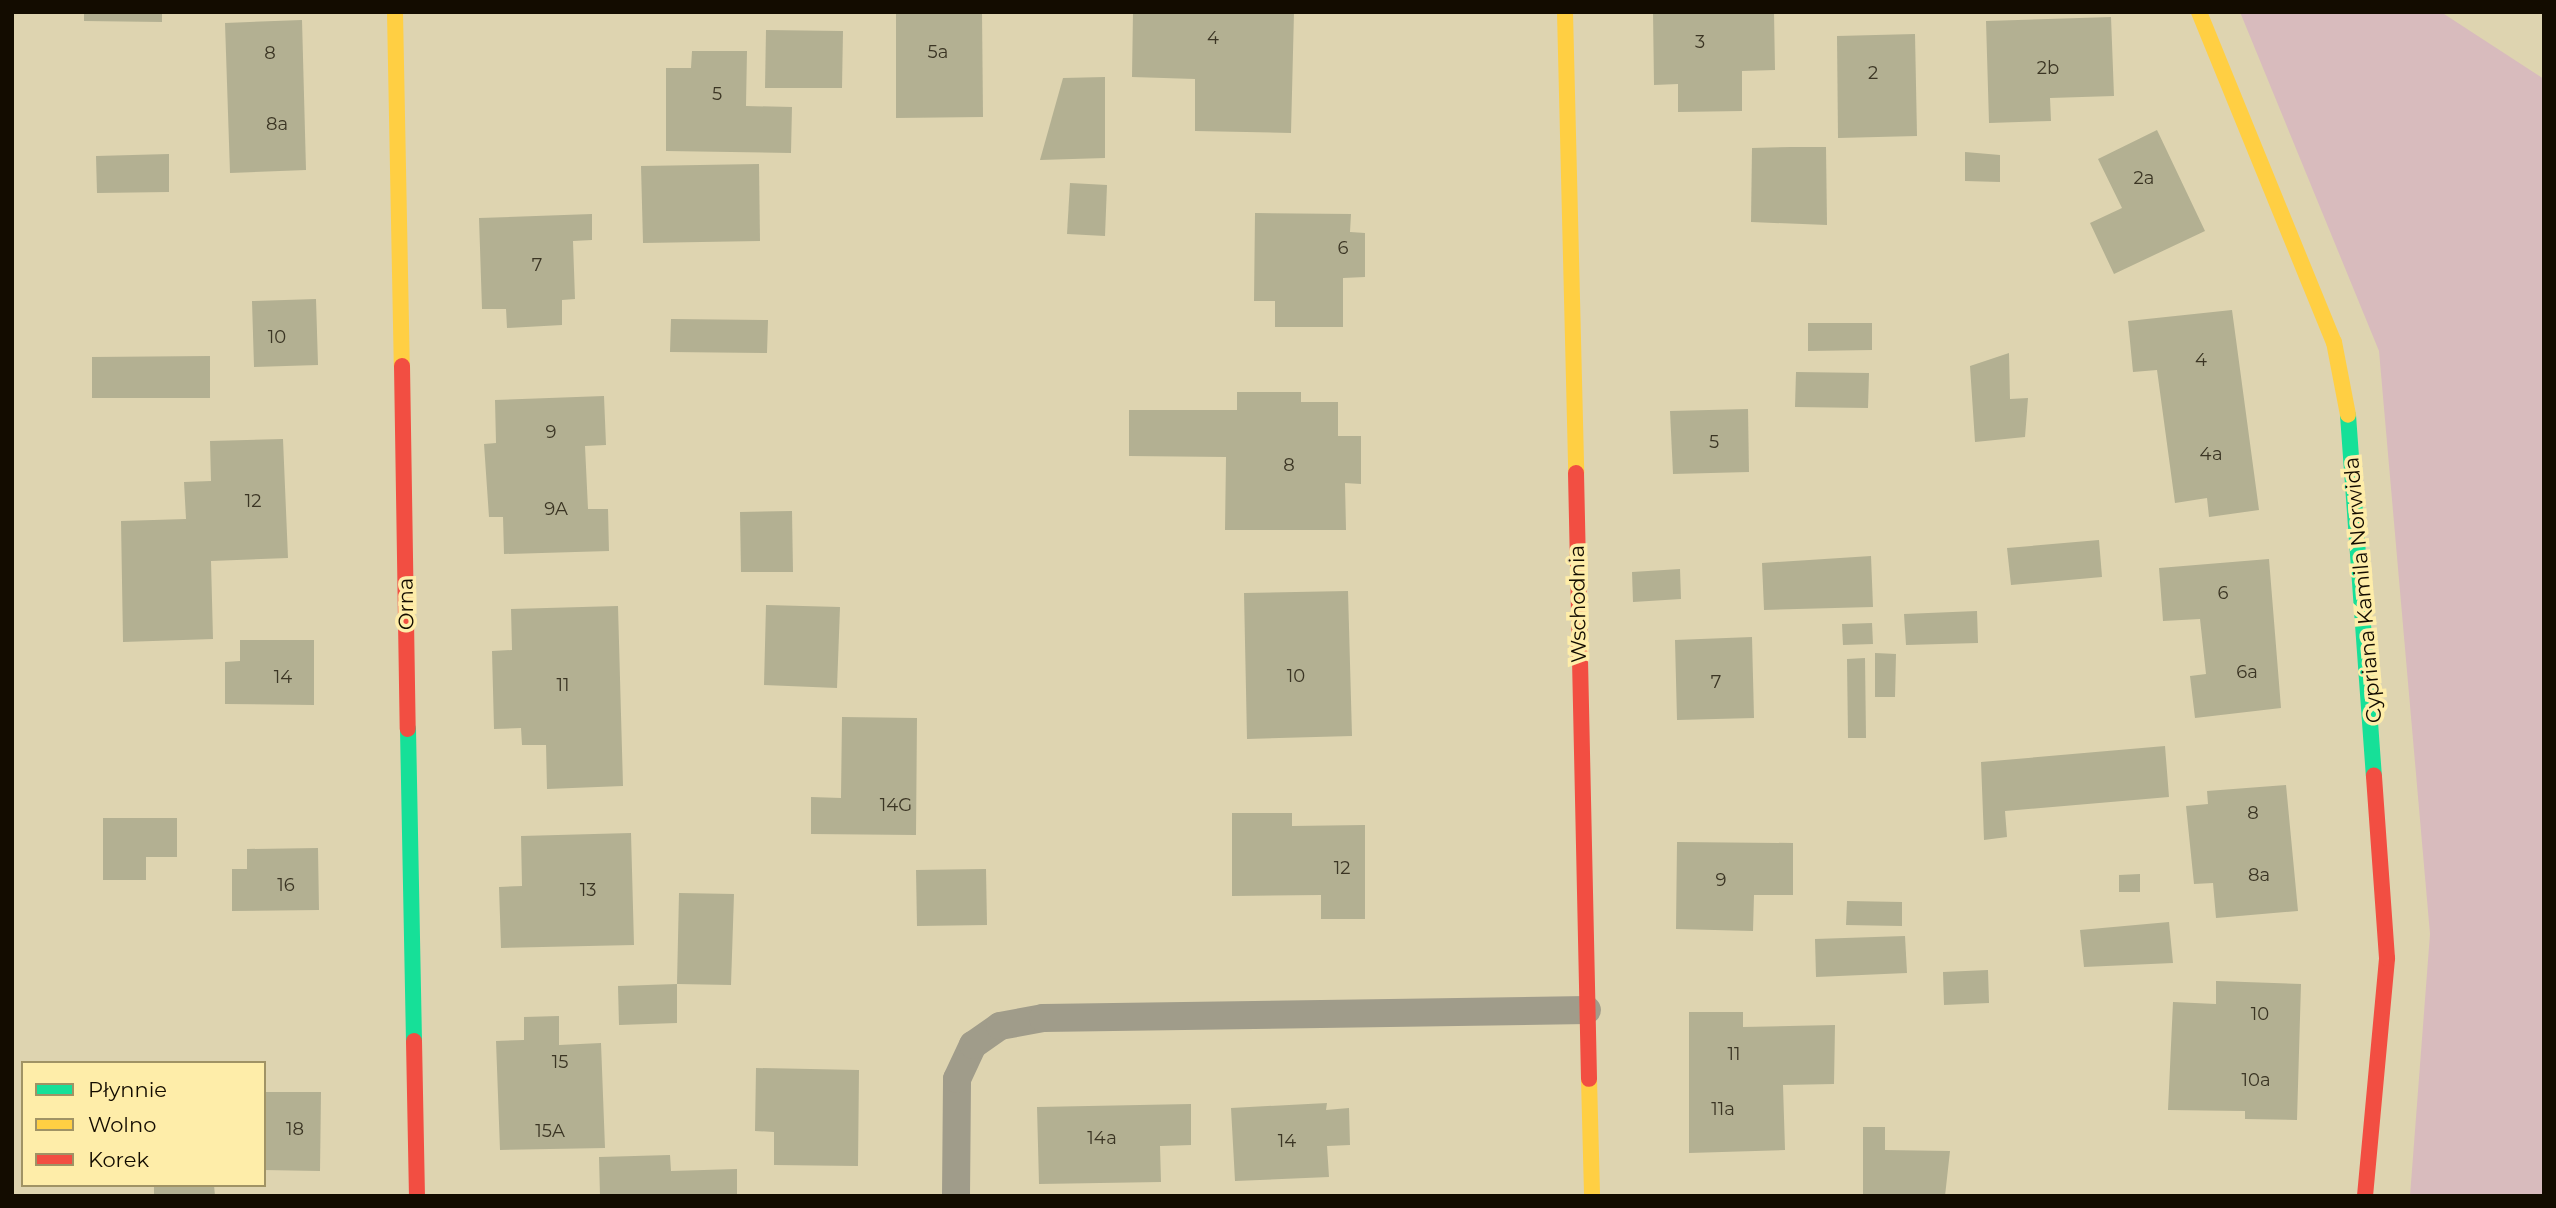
<!DOCTYPE html>
<meta charset="utf-8">
<style>
body{margin:0}
#map{position:relative;width:2556px;height:1208px;overflow:hidden;background:#ded4b0;font-family:Montserrat,sans-serif}
div>[style]{position:absolute}
.green>*{inset:0;background:#d8bbbd}
.building>*{inset:0;background:#b3b092}
.lane>*{height:28px;margin:-14px;padding:0 14px;transform-origin:14px;border-radius:14px;background:#a09c8a}
.fast>*{height:16px;margin:-8px;padding:0 8px;transform-origin:8px;border-radius:8px;background:#16e098}
.slow>*{height:16px;margin:-8px;padding:0 8px;transform-origin:8px;border-radius:8px;background:#ffcf43}
.jam>*{height:16px;margin:-8px;padding:0 8px;transform-origin:8px;border-radius:8px;background:#f24e42}
span{translate:-50% -50%;white-space:nowrap;text-align:center;line-height:1.15;-webkit-text-stroke:7px #feeda9;paint-order:stroke}
.number-label{font-size:18px;color:#3b3524}
.number-label span{-webkit-text-stroke-width:0}
.street-label{font-size:21px;color:#130c00}
.frame{position:absolute;inset:0;border:14px solid #130c00;pointer-events:none}
.legend{position:absolute;left:21px;top:1061px;width:245px;height:126px;box-sizing:border-box;background:#feeda9;border:2px solid #a09365;margin:0;padding:9px 12px;list-style:none;font-size:21px;color:#130c00}
.legend li{display:flex;align-items:center;gap:14px;height:35px}
.legend b{width:35px;border:2px solid #a09365}
</style>
<div id="map">
<div class="green">
<i style="clip-path:polygon(2240px 12px,2441px 12px,2544px 79px,2544px 1196px,2410px 1196px,2430px 934px,2379px 351px)"></i>
</div>
<div class="building">
<i style="clip-path:polygon(84px 12px,162px 12px,162px 22px,84px 21px)"></i>
<i style="clip-path:polygon(896px 12px,982px 12px,983px 117px,896px 118px)"></i>
<i style="clip-path:polygon(1133px 12px,1294px 12px,1291px 133px,1195px 131px,1195px 79px,1132px 77px)"></i>
<i style="clip-path:polygon(1653px 12px,1774px 12px,1775px 70px,1742px 71px,1742px 111px,1678px 112px,1678px 84px,1654px 85px)"></i>
<i style="clip-path:polygon(2111px 17px,2114px 96px,2050px 98px,2051px 121px,1989px 123px,1986px 21px)"></i>
<i style="clip-path:polygon(302px 20px,306px 170px,230px 173px,225px 23px)"></i>
<i style="clip-path:polygon(766px 30px,843px 31px,842px 88px,765px 88px)"></i>
<i style="clip-path:polygon(1915px 34px,1917px 136px,1838px 138px,1837px 36px)"></i>
<i style="clip-path:polygon(692px 51px,747px 51px,746px 106px,792px 107px,791px 153px,666px 151px,666px 68px,691px 68px)"></i>
<i style="clip-path:polygon(1105px 77px,1105px 158px,1040px 160px,1063px 78px)"></i>
<i style="clip-path:polygon(2157px 130px,2205px 231px,2114px 274px,2090px 223px,2122px 208px,2098px 159px)"></i>
<i style="clip-path:polygon(1791px 147px,1826px 147px,1827px 225px,1751px 222px,1752px 148px)"></i>
<i style="clip-path:polygon(1965px 152px,2000px 155px,2000px 182px,1965px 181px)"></i>
<i style="clip-path:polygon(169px 154px,169px 192px,97px 193px,96px 156px)"></i>
<i style="clip-path:polygon(759px 164px,760px 241px,643px 243px,641px 166px)"></i>
<i style="clip-path:polygon(1070px 183px,1107px 185px,1105px 236px,1067px 234px)"></i>
<i style="clip-path:polygon(1255px 213px,1351px 214px,1350px 232px,1365px 233px,1365px 277px,1343px 278px,1343px 327px,1275px 327px,1275px 301px,1254px 301px)"></i>
<i style="clip-path:polygon(592px 214px,592px 240px,573px 241px,575px 299px,562px 300px,562px 325px,507px 328px,506px 309px,482px 309px,479px 218px)"></i>
<i style="clip-path:polygon(316px 299px,318px 365px,254px 367px,252px 301px)"></i>
<i style="clip-path:polygon(2232px 310px,2259px 510px,2209px 517px,2207px 498px,2175px 503px,2157px 370px,2133px 372px,2128px 321px)"></i>
<i style="clip-path:polygon(671px 319px,768px 320px,767px 353px,670px 352px)"></i>
<i style="clip-path:polygon(1808px 323px,1872px 323px,1872px 350px,1808px 351px)"></i>
<i style="clip-path:polygon(2009px 353px,2010px 399px,2028px 398px,2025px 437px,1975px 442px,1970px 366px)"></i>
<i style="clip-path:polygon(210px 356px,210px 398px,92px 398px,92px 357px)"></i>
<i style="clip-path:polygon(1796px 372px,1869px 373px,1868px 408px,1795px 407px)"></i>
<i style="clip-path:polygon(1237px 392px,1301px 392px,1301px 402px,1338px 402px,1338px 436px,1361px 436px,1361px 484px,1345px 483px,1346px 530px,1225px 530px,1226px 457px,1129px 456px,1129px 410px,1237px 410px)"></i>
<i style="clip-path:polygon(604px 396px,606px 445px,585px 446px,588px 509px,608px 509px,609px 551px,504px 554px,503px 517px,489px 517px,484px 444px,496px 443px,495px 400px)"></i>
<i style="clip-path:polygon(1748px 409px,1749px 472px,1673px 474px,1670px 411px)"></i>
<i style="clip-path:polygon(283px 439px,288px 558px,211px 561px,213px 639px,123px 642px,121px 521px,186px 519px,184px 482px,211px 481px,210px 441px)"></i>
<i style="clip-path:polygon(792px 511px,793px 572px,741px 572px,740px 512px)"></i>
<i style="clip-path:polygon(2099px 540px,2102px 577px,2011px 585px,2007px 548px)"></i>
<i style="clip-path:polygon(1871px 556px,1873px 607px,1764px 610px,1762px 563px)"></i>
<i style="clip-path:polygon(2269px 559px,2281px 708px,2195px 718px,2190px 676px,2206px 674px,2200px 619px,2163px 621px,2159px 568px)"></i>
<i style="clip-path:polygon(1680px 569px,1681px 599px,1633px 602px,1632px 572px)"></i>
<i style="clip-path:polygon(1348px 591px,1352px 736px,1247px 739px,1244px 593px)"></i>
<i style="clip-path:polygon(766px 605px,840px 607px,837px 688px,764px 685px)"></i>
<i style="clip-path:polygon(618px 606px,623px 786px,547px 789px,546px 745px,522px 745px,521px 728px,494px 729px,492px 651px,512px 650px,511px 609px)"></i>
<i style="clip-path:polygon(1977px 611px,1978px 643px,1906px 645px,1904px 614px)"></i>
<i style="clip-path:polygon(1872px 623px,1873px 644px,1843px 645px,1842px 624px)"></i>
<i style="clip-path:polygon(1752px 637px,1754px 718px,1677px 720px,1675px 640px)"></i>
<i style="clip-path:polygon(240px 640px,314px 640px,314px 705px,225px 704px,225px 662px,240px 661px)"></i>
<i style="clip-path:polygon(1875px 653px,1896px 654px,1895px 697px,1875px 697px)"></i>
<i style="clip-path:polygon(1865px 658px,1866px 738px,1848px 738px,1847px 659px)"></i>
<i style="clip-path:polygon(842px 717px,917px 718px,916px 835px,811px 834px,811px 797px,841px 798px)"></i>
<i style="clip-path:polygon(2165px 746px,2169px 797px,2005px 811px,2007px 837px,1984px 840px,1981px 762px)"></i>
<i style="clip-path:polygon(2286px 785px,2298px 911px,2216px 918px,2213px 883px,2194px 884px,2186px 806px,2208px 804px,2207px 791px)"></i>
<i style="clip-path:polygon(1232px 813px,1292px 813px,1292px 826px,1365px 825px,1365px 919px,1321px 919px,1321px 895px,1232px 896px)"></i>
<i style="clip-path:polygon(103px 818px,177px 818px,177px 857px,146px 857px,146px 880px,103px 880px)"></i>
<i style="clip-path:polygon(631px 833px,634px 945px,501px 948px,499px 887px,522px 886px,521px 836px)"></i>
<i style="clip-path:polygon(1677px 842px,1793px 843px,1793px 895px,1754px 895px,1753px 931px,1676px 929px)"></i>
<i style="clip-path:polygon(318px 848px,319px 910px,232px 911px,232px 869px,247px 869px,247px 849px)"></i>
<i style="clip-path:polygon(986px 869px,987px 925px,917px 926px,916px 870px)"></i>
<i style="clip-path:polygon(2140px 874px,2140px 892px,2119px 892px,2119px 875px)"></i>
<i style="clip-path:polygon(679px 893px,734px 894px,731px 985px,677px 984px)"></i>
<i style="clip-path:polygon(1847px 901px,1902px 902px,1902px 926px,1846px 925px)"></i>
<i style="clip-path:polygon(2169px 922px,2173px 963px,2084px 967px,2080px 930px)"></i>
<i style="clip-path:polygon(1905px 936px,1907px 973px,1816px 977px,1815px 939px)"></i>
<i style="clip-path:polygon(1988px 970px,1989px 1003px,1944px 1005px,1943px 972px)"></i>
<i style="clip-path:polygon(2216px 981px,2301px 984px,2297px 1120px,2245px 1119px,2245px 1111px,2168px 1110px,2173px 1002px,2216px 1004px)"></i>
<i style="clip-path:polygon(677px 984px,677px 1023px,619px 1025px,618px 986px)"></i>
<i style="clip-path:polygon(1689px 1012px,1743px 1012px,1743px 1027px,1835px 1025px,1834px 1084px,1783px 1085px,1785px 1150px,1689px 1153px)"></i>
<i style="clip-path:polygon(559px 1016px,559px 1045px,601px 1043px,605px 1148px,500px 1150px,496px 1041px,524px 1040px,524px 1017px)"></i>
<i style="clip-path:polygon(756px 1068px,859px 1070px,858px 1166px,774px 1165px,774px 1132px,755px 1131px)"></i>
<i style="clip-path:polygon(264px 1092px,321px 1092px,320px 1171px,264px 1170px)"></i>
<i style="clip-path:polygon(1327px 1103px,1326px 1110px,1349px 1108px,1350px 1145px,1327px 1146px,1329px 1177px,1235px 1181px,1231px 1108px)"></i>
<i style="clip-path:polygon(1191px 1104px,1191px 1145px,1160px 1146px,1161px 1182px,1039px 1184px,1037px 1107px)"></i>
<i style="clip-path:polygon(1863px 1127px,1885px 1127px,1885px 1150px,1950px 1151px,1945px 1196px,1863px 1196px)"></i>
<i style="clip-path:polygon(670px 1155px,671px 1171px,737px 1169px,737px 1196px,600px 1196px,599px 1157px)"></i>
<i style="clip-path:polygon(154px 1185px,214px 1185px,215px 1196px,154px 1196px)"></i>
</div>
<div class="lane">
<i style="left:956px;top:1196px;width:117px;rotate:-89.5deg"></i>
<i style="left:957px;top:1079px;width:38px;rotate:-65deg"></i>
<i style="left:973px;top:1045px;width:33px;rotate:-35deg"></i>
<i style="left:1000px;top:1026px;width:44px;rotate:-10.5deg"></i>
<i style="left:1043px;top:1018px;width:544px;rotate:-0.84deg"></i>
</div>
<div class="fast">
<i style="left:2348px;top:415px;width:361px;rotate:85.9deg"></i>
<i style="left:408px;top:729px;width:312px;rotate:88.9deg"></i>
</div>
<div class="slow">
<i style="left:395px;top:12px;width:354px;rotate:88.9deg"></i>
<i style="left:1565px;top:12px;width:461px;rotate:88.6deg"></i>
<i style="left:2199px;top:12px;width:357px;rotate:67.8deg"></i>
<i style="left:2334px;top:342px;width:74px;rotate:79.1deg"></i>
<i style="left:1589px;top:1079px;width:117px;rotate:88.5deg"></i>
</div>
<div class="jam">
<i style="left:402px;top:366px;width:363px;rotate:89.1deg"></i>
<i style="left:1576px;top:473px;width:606px;rotate:88.77deg"></i>
<i style="left:414px;top:1041px;width:155px;rotate:88.9deg"></i>
<i style="left:2365px;top:1196px;width:239px;rotate:-84.7deg"></i>
<i style="left:2387px;top:958px;width:183px;rotate:-94.1deg"></i>
</div>
<div class="number-label">
<span style="left:1213px;top:38px">4</span>
<span style="left:1700px;top:42px">3</span>
<span style="left:938px;top:52px">5a</span>
<span style="left:270px;top:53px">8</span>
<span style="left:2048px;top:68px">2b</span>
<span style="left:1873px;top:73px">2</span>
<span style="left:717px;top:94px">5</span>
<span style="left:277px;top:124px">8a</span>
<span style="left:2144px;top:178px">2a</span>
<span style="left:1343px;top:248px">6</span>
<span style="left:537px;top:265px">7</span>
<span style="left:277px;top:337px">10</span>
<span style="left:2201px;top:360px">4</span>
<span style="left:551px;top:432px">9</span>
<span style="left:1714px;top:442px">5</span>
<span style="left:2211px;top:454px">4a</span>
<span style="left:1289px;top:465px">8</span>
<span style="left:253px;top:501px">12</span>
<span style="left:556px;top:509px">9A</span>
<span style="left:2223px;top:593px">6</span>
<span style="left:2247px;top:672px">6a</span>
<span style="left:1296px;top:676px">10</span>
<span style="left:283px;top:677px">14</span>
<span style="left:1716px;top:682px">7</span>
<span style="left:563px;top:685px">11</span>
<span style="left:896px;top:805px">14G</span>
<span style="left:2253px;top:813px">8</span>
<span style="left:1342px;top:868px">12</span>
<span style="left:2259px;top:875px">8a</span>
<span style="left:1721px;top:880px">9</span>
<span style="left:286px;top:885px">16</span>
<span style="left:588px;top:890px">13</span>
<span style="left:2260px;top:1014px">10</span>
<span style="left:1734px;top:1054px">11</span>
<span style="left:560px;top:1062px">15</span>
<span style="left:2256px;top:1080px">10a</span>
<span style="left:1723px;top:1109px">11a</span>
<span style="left:295px;top:1129px">18</span>
<span style="left:550px;top:1131px">15A</span>
<span style="left:1102px;top:1138px">14a</span>
<span style="left:1287px;top:1141px">14</span>
</div>
<div class="street-label">
<span style="left:2363px;top:590px;rotate:-95deg">Cypriana Kamila Norwida</span>
<span style="left:406px;top:604px;rotate:-91deg">Orna</span>
<span style="left:1578px;top:604px;rotate:-91deg">Wschodnia</span>
</div>
<div class="frame"></div>
<ul class="legend">
<li><b style="height:9px;background:#16e098"></b>Płynnie</li>
<li><b style="height:9px;background:#ffcf43"></b>Wolno</li>
<li><b style="height:9px;background:#f24e42"></b>Korek</li>
</ul>
</div>
